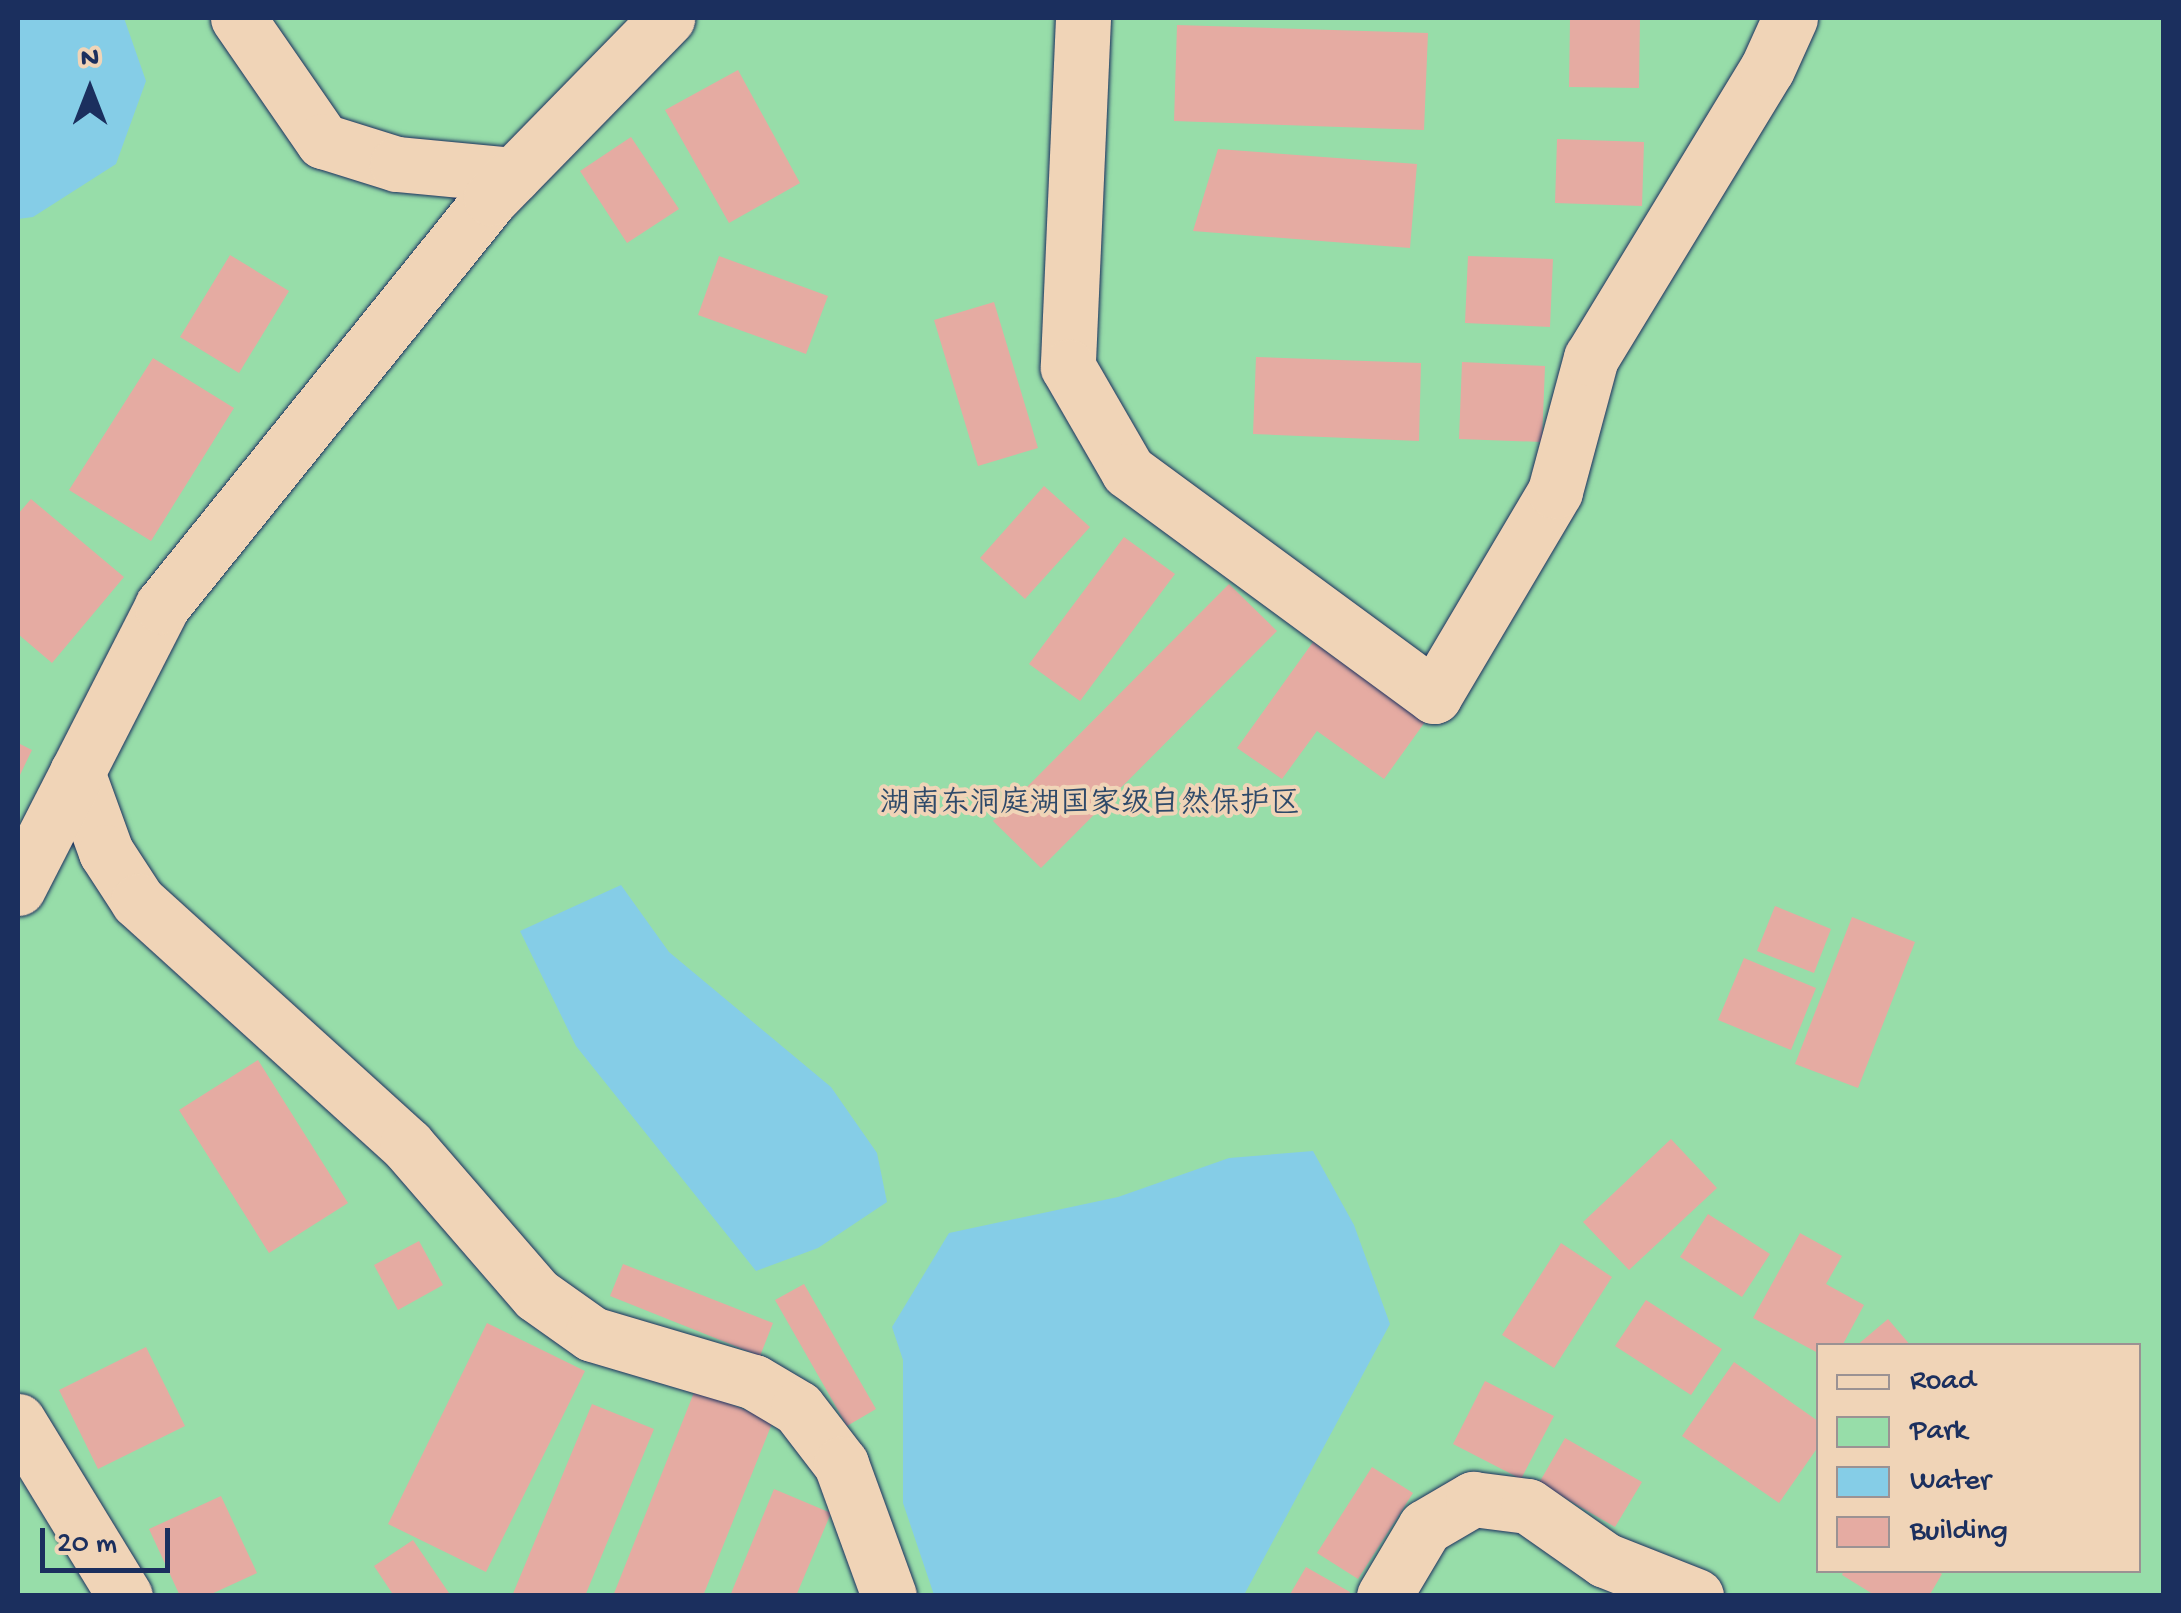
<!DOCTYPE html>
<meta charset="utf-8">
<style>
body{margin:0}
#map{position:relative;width:2181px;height:1613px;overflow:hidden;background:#f0d4b7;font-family:"Gochi Hand","LXGW WenKai TC",sans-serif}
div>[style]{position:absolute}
.green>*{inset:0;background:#97dda9}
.water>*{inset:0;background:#85cde7}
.building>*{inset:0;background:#e5aba2}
.roads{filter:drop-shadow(0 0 2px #1b2f5e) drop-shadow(0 0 2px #1b2f5e)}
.minor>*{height:55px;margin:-27.5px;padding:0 27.5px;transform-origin:27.5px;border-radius:27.5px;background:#f0d4b7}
span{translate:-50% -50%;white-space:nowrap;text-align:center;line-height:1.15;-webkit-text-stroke:8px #f0d4b7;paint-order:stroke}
.park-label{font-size:30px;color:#2e4969}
.frame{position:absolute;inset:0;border:20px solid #1b2f5e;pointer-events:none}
.legend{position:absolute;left:1816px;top:1343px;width:325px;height:230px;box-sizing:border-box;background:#f0d4b7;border:2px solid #9b9293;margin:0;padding:12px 18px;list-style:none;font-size:30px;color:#1b2f5e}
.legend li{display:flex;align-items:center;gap:20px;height:50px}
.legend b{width:50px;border:2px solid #9b9293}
.north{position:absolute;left:40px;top:40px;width:100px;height:100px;-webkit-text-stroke:8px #f0d4b7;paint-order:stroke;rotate:0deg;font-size:28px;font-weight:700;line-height:40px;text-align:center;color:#1b2f5e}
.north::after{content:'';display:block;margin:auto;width:35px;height:45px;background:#1b2f5e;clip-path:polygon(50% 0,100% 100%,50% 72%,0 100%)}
.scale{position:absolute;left:40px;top:1528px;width:130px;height:45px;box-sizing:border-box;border:5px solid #1b2f5e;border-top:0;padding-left:12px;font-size:30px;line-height:35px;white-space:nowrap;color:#1b2f5e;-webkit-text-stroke:8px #f0d4b7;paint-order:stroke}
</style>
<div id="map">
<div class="green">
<i style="clip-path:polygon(evenodd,18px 18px,2163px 18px,2163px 1595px,18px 1595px,18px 18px,1818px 1346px,2138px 1346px,2138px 1570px,1818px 1570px,1818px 1346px)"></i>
</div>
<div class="water">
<i style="clip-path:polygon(124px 18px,146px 81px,116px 164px,33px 217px,18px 219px,18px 19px)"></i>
<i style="clip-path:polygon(621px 885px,669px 952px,831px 1087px,877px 1153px,887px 1202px,818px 1248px,756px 1271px,576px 1046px,520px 931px)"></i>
<i style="clip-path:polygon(1313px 1151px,1354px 1225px,1390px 1324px,1244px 1595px,934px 1595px,903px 1503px,903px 1360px,892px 1327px,949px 1233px,1118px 1197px,1229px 1158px)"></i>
</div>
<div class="building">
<i style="clip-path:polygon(1570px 18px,1640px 18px,1639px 88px,1569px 87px)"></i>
<i style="clip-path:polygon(1177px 25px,1428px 33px,1424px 130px,1174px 121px)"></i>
<i style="clip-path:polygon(738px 70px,800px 183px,729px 223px,665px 110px)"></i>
<i style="clip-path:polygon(631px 137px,679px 209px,627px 243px,580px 171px)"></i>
<i style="clip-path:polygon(1557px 139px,1644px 142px,1642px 206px,1555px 203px)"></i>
<i style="clip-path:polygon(1218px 149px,1417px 164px,1410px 248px,1193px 231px)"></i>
<i style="clip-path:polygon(230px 255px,289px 291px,239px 373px,180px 337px)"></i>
<i style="clip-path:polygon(719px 256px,828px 296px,806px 354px,698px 315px)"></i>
<i style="clip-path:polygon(1468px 256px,1553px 259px,1550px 327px,1465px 323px)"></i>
<i style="clip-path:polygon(994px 302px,1038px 448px,978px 466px,934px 320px)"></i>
<i style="clip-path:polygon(1256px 357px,1421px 363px,1419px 441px,1253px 434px)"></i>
<i style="clip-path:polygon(153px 358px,234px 408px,151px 541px,69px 490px)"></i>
<i style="clip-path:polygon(1462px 362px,1545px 366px,1542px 442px,1459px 439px)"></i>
<i style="clip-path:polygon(1044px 486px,1090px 527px,1025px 599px,980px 558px)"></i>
<i style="clip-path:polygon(31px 499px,124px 577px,52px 663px,18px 634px,18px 514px)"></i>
<i style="clip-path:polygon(1124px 537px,1175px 574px,1080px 701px,1029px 664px)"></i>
<i style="clip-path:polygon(1229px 584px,1277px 631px,1041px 868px,993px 821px)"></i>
<i style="clip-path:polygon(1313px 642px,1425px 722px,1384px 779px,1317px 731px,1282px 779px,1237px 748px)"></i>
<i style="clip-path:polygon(18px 743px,32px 750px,18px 779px)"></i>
<i style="clip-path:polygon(1775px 906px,1831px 929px,1814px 973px,1757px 951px)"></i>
<i style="clip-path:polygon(1852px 917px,1915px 942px,1858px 1088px,1795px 1064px)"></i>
<i style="clip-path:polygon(1744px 958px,1816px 988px,1791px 1050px,1718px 1020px)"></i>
<i style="clip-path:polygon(258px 1060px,348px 1203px,269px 1253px,179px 1110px)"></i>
<i style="clip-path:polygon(1671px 1139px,1717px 1188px,1629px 1270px,1583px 1222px)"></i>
<i style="clip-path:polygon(1708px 1214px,1770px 1254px,1742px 1297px,1680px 1257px)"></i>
<i style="clip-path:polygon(1800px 1233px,1842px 1256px,1826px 1284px,1864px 1305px,1842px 1346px,1818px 1346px,1818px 1353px,1753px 1318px)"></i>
<i style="clip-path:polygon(419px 1241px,443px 1285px,398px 1310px,374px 1265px)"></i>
<i style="clip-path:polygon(1561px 1243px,1612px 1277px,1554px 1368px,1502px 1335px)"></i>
<i style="clip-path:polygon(623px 1264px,773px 1323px,760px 1356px,610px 1296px)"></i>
<i style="clip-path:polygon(804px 1284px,876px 1409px,847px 1426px,775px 1300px)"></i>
<i style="clip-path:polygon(1646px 1300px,1722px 1349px,1691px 1395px,1615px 1346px)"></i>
<i style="clip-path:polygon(1888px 1319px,1911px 1346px,1856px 1346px)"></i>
<i style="clip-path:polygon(487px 1323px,585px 1371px,486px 1572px,388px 1524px)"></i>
<i style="clip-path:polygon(146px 1347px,185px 1426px,98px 1469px,59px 1390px)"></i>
<i style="clip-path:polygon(1734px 1362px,1818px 1421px,1818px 1447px,1779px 1503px,1682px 1436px)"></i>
<i style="clip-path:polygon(1485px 1381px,1554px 1416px,1521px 1479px,1453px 1444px)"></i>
<i style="clip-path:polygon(695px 1390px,773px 1421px,703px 1596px,613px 1596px)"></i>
<i style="clip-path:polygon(592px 1404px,654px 1429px,585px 1596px,512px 1596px)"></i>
<i style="clip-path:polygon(1565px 1438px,1642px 1482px,1615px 1527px,1539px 1483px)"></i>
<i style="clip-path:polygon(1372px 1467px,1413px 1493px,1358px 1579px,1317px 1553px)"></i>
<i style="clip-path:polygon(774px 1489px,831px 1513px,796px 1596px,730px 1596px)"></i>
<i style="clip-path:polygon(221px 1496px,257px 1573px,207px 1596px,180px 1596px,149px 1529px)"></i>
<i style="clip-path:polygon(413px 1540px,451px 1596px,394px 1596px,374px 1566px)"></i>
<i style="clip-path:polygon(1306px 1567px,1350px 1592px,1348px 1596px,1289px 1596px)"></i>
<i style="clip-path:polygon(1844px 1570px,1936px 1570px,1942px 1574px,1929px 1596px,1876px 1596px,1842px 1575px)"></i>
</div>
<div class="roads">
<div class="minor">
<i style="left:238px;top:18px;width:150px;rotate:55.4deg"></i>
<i style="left:323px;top:141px;width:77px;rotate:17.3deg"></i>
<i style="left:397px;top:164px;width:117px;rotate:5.4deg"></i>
<i style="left:1083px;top:18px;width:349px;rotate:92.5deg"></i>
<i style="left:1068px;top:367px;width:120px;rotate:60deg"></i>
<i style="left:1128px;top:471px;width:380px;rotate:36.3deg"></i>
<i style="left:1434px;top:696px;width:238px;rotate:-59.4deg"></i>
<i style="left:1555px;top:491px;width:138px;rotate:-74.9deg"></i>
<i style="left:1591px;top:358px;width:338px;rotate:-58.7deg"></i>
<i style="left:1767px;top:69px;width:56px;rotate:-65.7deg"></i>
<i style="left:77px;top:772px;width:85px;rotate:70.1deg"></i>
<i style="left:106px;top:852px;width:59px;rotate:56.9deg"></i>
<i style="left:138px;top:901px;width:363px;rotate:42.2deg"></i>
<i style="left:407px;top:1145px;width:198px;rotate:49.1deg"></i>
<i style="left:537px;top:1295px;width:67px;rotate:35.3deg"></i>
<i style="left:592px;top:1334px;width:169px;rotate:16.5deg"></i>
<i style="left:754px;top:1382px;width:51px;rotate:30.6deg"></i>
<i style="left:798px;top:1408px;width:71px;rotate:52.5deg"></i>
<i style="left:841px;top:1464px;width:140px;rotate:70deg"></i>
<i style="left:18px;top:888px;width:317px;rotate:-62.9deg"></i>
<i style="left:162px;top:606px;width:524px;rotate:-51.12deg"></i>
<i style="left:491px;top:198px;width:252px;rotate:-45.6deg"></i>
<i style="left:18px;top:1421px;width:205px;rotate:58.6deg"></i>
<i style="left:1384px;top:1596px;width:80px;rotate:-59.3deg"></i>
<i style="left:1425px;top:1527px;width:56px;rotate:-30.3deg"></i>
<i style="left:1473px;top:1499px;width:55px;rotate:7.3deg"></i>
<i style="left:1528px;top:1506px;width:94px;rotate:35deg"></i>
<i style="left:1605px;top:1560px;width:98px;rotate:21.6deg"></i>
</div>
</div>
<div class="park-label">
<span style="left:1090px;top:806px">湖南东洞庭湖国家级自然保护区</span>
</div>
<div class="frame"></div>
<ul class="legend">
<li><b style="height:12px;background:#f0d4b7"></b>Road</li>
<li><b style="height:28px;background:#97dda9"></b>Park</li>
<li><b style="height:28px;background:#85cde7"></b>Water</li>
<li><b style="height:28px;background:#e5aba2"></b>Building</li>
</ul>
<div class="north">N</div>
<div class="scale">20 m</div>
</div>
